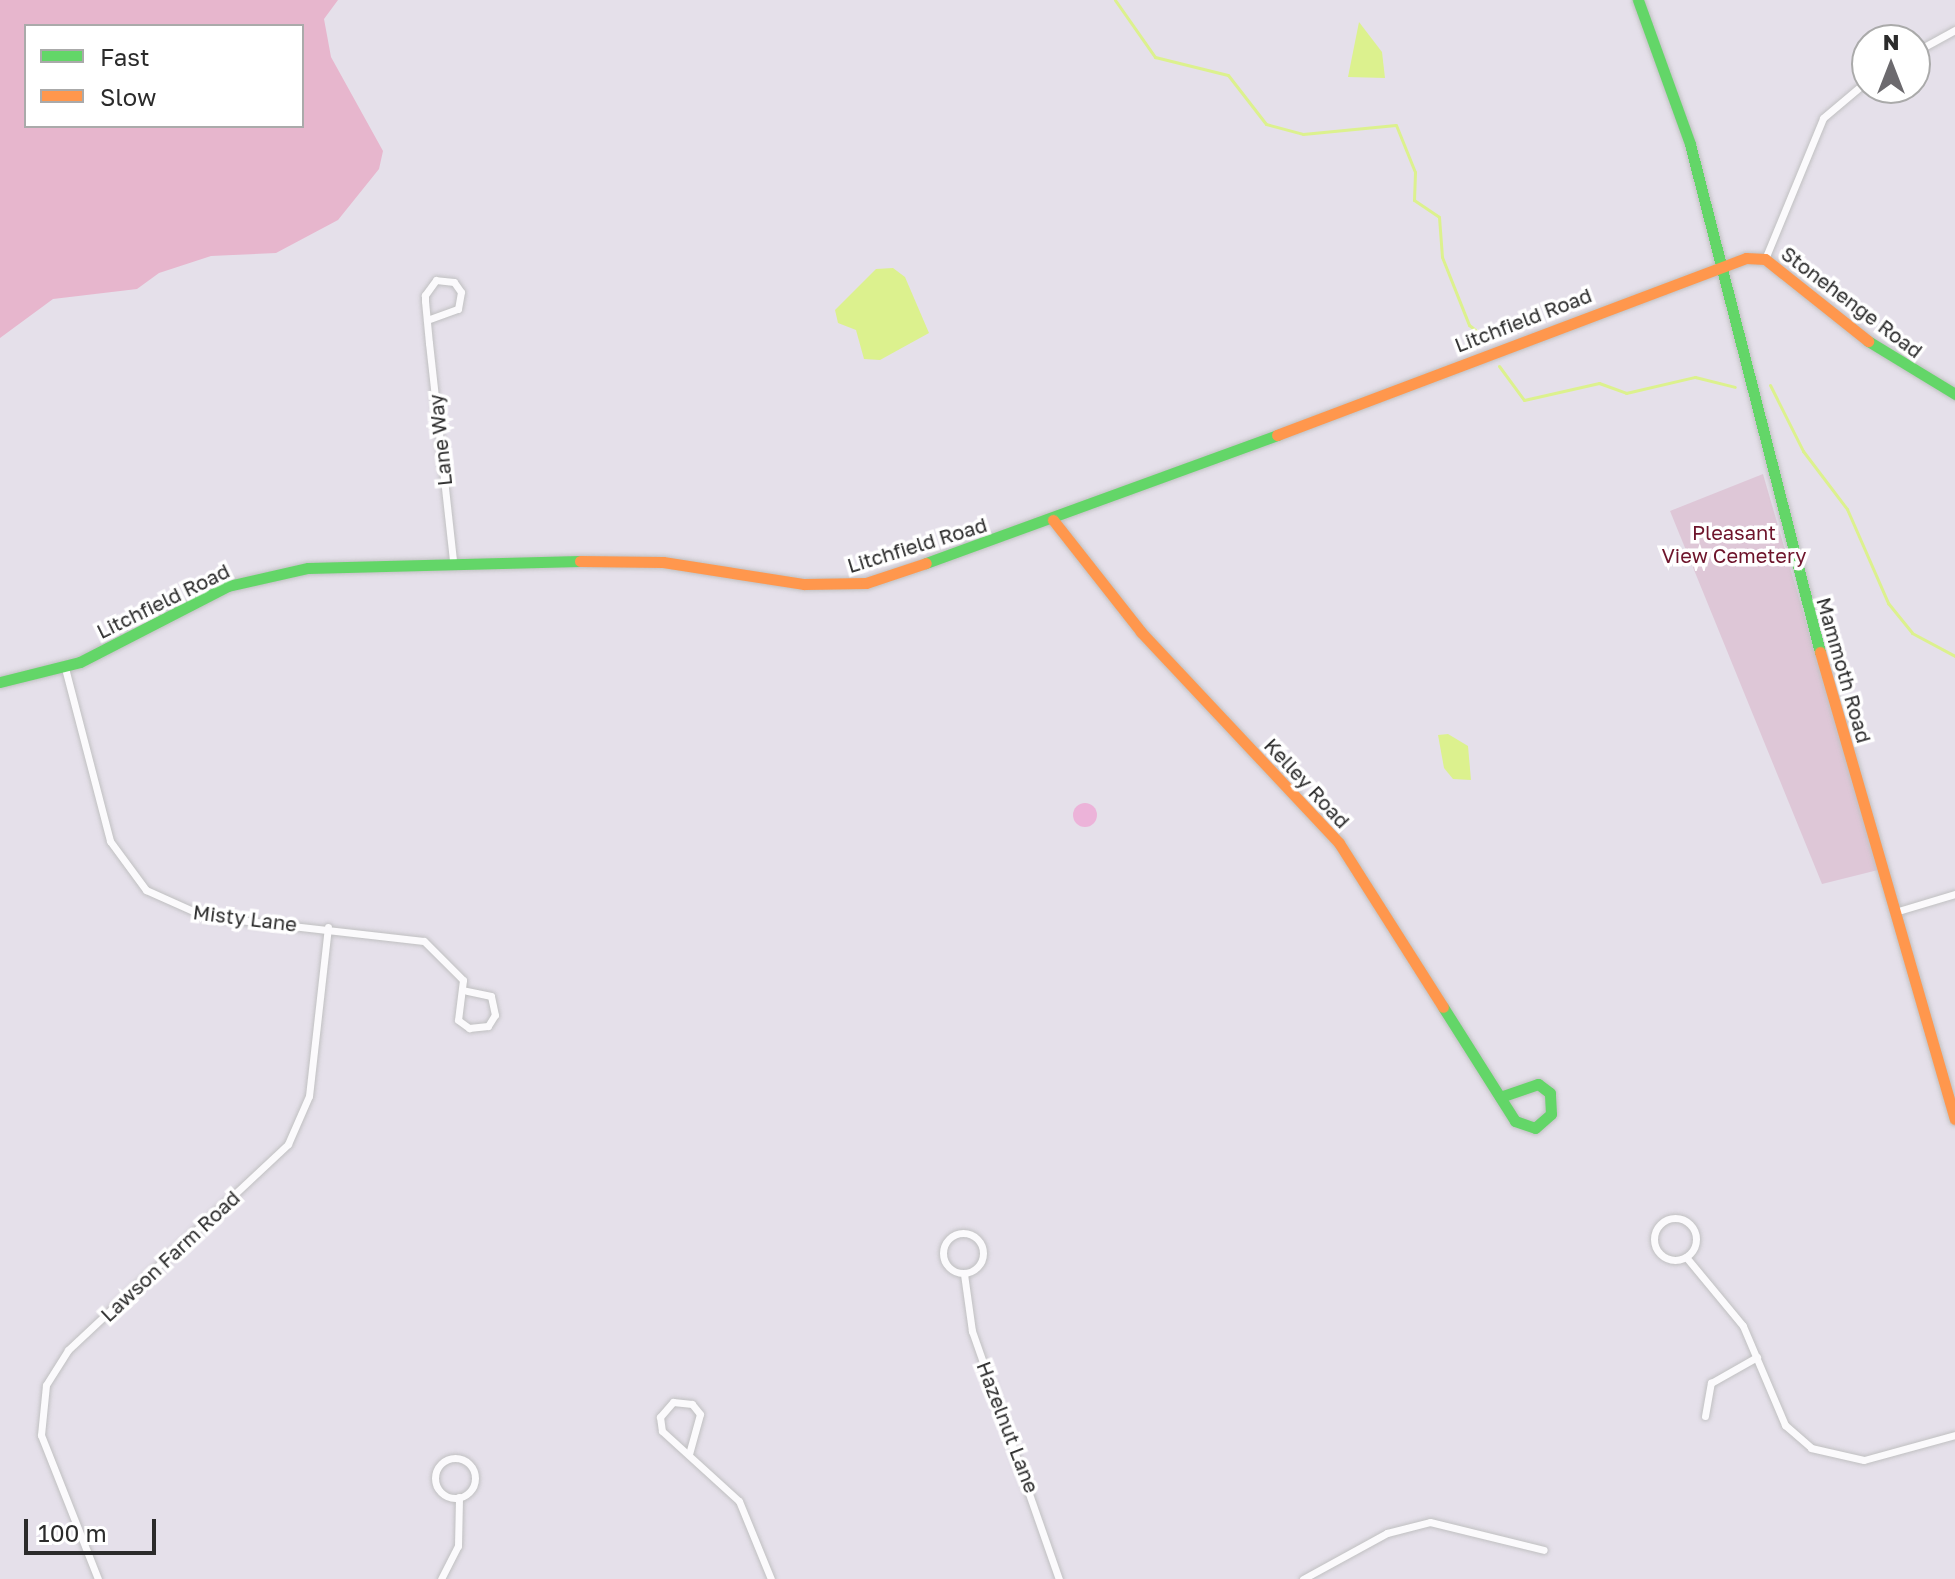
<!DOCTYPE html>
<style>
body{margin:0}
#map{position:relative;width:1955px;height:1579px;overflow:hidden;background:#e5e0ea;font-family:"Golos Text",sans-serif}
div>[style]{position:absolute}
.green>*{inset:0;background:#e7b6cd}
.cemetery>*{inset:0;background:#dec7d7}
.pitch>*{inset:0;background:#ecb3d9}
.round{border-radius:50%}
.water>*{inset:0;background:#dcf18e}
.stream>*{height:3px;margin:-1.5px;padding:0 1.5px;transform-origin:1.5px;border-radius:1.5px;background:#dcf18e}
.roads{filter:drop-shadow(0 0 2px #c0c0c1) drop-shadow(0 0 2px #c0c0c1)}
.street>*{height:7px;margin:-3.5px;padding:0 3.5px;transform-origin:3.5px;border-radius:3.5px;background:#fbfafc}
.street>.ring{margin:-3.5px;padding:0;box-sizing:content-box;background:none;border:7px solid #fbfafc;border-radius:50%}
.fast>*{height:11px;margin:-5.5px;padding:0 5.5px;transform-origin:5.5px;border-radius:5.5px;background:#63d668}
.slow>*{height:11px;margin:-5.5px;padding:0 5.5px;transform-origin:5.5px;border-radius:5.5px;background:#ff974d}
span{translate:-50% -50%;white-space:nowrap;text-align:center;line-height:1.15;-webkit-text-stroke:7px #fff;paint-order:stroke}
.street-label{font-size:20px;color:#2b2b2b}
.park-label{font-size:20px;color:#6e142b}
.legend{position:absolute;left:24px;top:24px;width:280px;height:104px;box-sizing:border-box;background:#fff;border:2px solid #aaa;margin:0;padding:10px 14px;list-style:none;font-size:24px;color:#2b2b2b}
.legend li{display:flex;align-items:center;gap:16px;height:40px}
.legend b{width:40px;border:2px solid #aaa}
.north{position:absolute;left:1851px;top:24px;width:80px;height:80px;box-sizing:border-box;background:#fff;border:2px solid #aaa;border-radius:50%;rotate:0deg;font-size:22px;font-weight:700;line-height:32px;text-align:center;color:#2b2b2b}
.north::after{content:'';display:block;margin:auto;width:28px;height:36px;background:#6c6a6e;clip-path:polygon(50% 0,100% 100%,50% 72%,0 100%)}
.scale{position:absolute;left:24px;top:1519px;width:132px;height:36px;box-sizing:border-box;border:4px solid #2b2b2b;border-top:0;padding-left:10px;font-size:24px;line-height:28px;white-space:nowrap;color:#2b2b2b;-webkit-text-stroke:6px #fff;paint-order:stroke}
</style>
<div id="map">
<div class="green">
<i style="clip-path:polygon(evenodd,0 0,338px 0,324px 19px,331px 57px,383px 151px,379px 169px,338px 220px,276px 253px,211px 256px,159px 273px,137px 289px,53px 299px,0 338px,0 0,26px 26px,302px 26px,302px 126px,26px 126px,26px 26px)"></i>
</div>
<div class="cemetery">
<i style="clip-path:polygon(1763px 474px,1878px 870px,1822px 884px,1670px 511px)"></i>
</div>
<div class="pitch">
<i class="round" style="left:1073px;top:803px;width:24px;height:24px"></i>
</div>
<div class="water">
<i style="clip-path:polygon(1359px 22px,1382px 52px,1385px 78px,1348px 77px)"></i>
<i style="clip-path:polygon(893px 268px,905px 277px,929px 333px,880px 360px,864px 359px,856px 330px,838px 323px,835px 310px,876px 269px)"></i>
<i style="clip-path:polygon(1448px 734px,1468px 746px,1471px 780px,1453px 779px,1444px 768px,1438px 735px)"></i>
</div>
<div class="stream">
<i style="left:1115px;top:0;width:70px;rotate:54.9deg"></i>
<i style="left:1155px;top:57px;width:75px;rotate:13.9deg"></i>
<i style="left:1228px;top:75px;width:62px;rotate:52.2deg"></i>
<i style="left:1266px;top:124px;width:38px;rotate:15deg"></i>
<i style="left:1303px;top:134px;width:93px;rotate:-5.5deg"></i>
<i style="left:1396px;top:125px;width:51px;rotate:68deg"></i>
<i style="left:1415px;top:172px;width:28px;rotate:92deg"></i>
<i style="left:1414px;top:200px;width:30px;rotate:34deg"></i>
<i style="left:1439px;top:217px;width:40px;rotate:85.7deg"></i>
<i style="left:1442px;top:257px;width:73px;rotate:68.3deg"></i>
<i style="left:1469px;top:325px;width:24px;rotate:38deg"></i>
<i style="left:1499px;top:366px;width:42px;rotate:53.7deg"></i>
<i style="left:1524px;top:400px;width:77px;rotate:-12.8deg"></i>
<i style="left:1599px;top:383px;width:29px;rotate:20deg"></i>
<i style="left:1626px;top:393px;width:71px;rotate:-13.1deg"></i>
<i style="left:1695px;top:377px;width:41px;rotate:14deg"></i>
<i style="left:1770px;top:385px;width:74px;rotate:63.4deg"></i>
<i style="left:1803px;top:451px;width:73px;rotate:52.8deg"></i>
<i style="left:1847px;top:509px;width:103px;rotate:66.4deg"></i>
<i style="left:1888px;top:603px;width:38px;rotate:51deg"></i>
<i style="left:1912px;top:633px;width:49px;rotate:28.1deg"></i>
</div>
<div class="roads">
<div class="street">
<i style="left:1915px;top:52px;width:46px;rotate:-28.8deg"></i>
<i style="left:1765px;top:259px;width:152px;rotate:-67.6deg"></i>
<i style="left:1823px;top:118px;width:57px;rotate:-40.1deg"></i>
<i style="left:427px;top:320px;width:33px;rotate:-20deg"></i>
<i style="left:458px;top:309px;width:17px;rotate:-80deg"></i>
<i style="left:461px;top:292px;width:12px;rotate:-125deg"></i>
<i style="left:454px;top:282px;width:18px;rotate:-174deg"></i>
<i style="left:436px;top:280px;width:19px;rotate:126deg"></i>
<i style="left:425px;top:295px;width:6px;rotate:90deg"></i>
<i style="left:425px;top:301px;width:42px;rotate:84.6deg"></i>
<i style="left:429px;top:343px;width:217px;rotate:83.7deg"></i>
<i style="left:65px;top:668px;width:179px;rotate:75.4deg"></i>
<i style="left:110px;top:841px;width:61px;rotate:53.7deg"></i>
<i style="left:146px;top:890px;width:64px;rotate:24.1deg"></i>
<i style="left:204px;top:916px;width:221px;rotate:6.5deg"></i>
<i style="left:424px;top:941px;width:55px;rotate:45deg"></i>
<i style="left:463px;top:980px;width:40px;rotate:97.1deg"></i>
<i style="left:458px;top:1020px;width:14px;rotate:36deg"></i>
<i style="left:469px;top:1028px;width:19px;rotate:-6deg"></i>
<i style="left:488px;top:1026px;width:13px;rotate:-58deg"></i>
<i style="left:495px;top:1015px;width:19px;rotate:-102deg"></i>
<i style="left:491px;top:996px;width:25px;rotate:-168deg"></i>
<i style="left:1895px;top:912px;width:63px;rotate:-16.7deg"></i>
<i class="ring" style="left:1654px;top:1218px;width:35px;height:35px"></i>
<i class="ring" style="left:943px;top:1233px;width:33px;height:33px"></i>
<i style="left:1686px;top:1257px;width:89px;rotate:50.4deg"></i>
<i style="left:1743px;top:1326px;width:108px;rotate:67deg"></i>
<i style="left:1785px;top:1425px;width:35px;rotate:41deg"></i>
<i style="left:1811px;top:1448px;width:54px;rotate:12.8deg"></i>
<i style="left:1864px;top:1460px;width:94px;rotate:-15.4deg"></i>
<i style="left:964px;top:1274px;width:58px;rotate:82deg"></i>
<i style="left:972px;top:1331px;width:263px;rotate:70.7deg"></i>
<i style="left:1705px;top:1416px;width:34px;rotate:-80deg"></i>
<i style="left:1711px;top:1383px;width:53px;rotate:-29.5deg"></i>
<i style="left:689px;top:1454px;width:41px;rotate:-74.6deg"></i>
<i style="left:700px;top:1414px;width:13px;rotate:-129deg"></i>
<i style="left:692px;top:1404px;width:19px;rotate:-174deg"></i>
<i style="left:673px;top:1402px;width:20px;rotate:131deg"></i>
<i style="left:660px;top:1417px;width:14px;rotate:82deg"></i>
<i style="left:662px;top:1431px;width:104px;rotate:42.3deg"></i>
<i style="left:739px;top:1501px;width:84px;rotate:67.7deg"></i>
<i class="ring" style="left:435px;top:1458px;width:33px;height:33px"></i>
<i style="left:98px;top:1579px;width:155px;rotate:-111.6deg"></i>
<i style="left:41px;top:1435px;width:50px;rotate:-84.3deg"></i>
<i style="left:46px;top:1385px;width:41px;rotate:-57.8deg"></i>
<i style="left:68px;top:1350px;width:301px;rotate:-43.1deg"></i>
<i style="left:288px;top:1144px;width:52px;rotate:-66.4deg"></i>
<i style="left:309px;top:1096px;width:170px;rotate:-83.6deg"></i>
<i style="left:441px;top:1579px;width:37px;rotate:-63deg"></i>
<i style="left:458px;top:1546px;width:49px;rotate:-88.8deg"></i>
<i style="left:1303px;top:1579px;width:96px;rotate:-28.7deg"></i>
<i style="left:1387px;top:1533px;width:44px;rotate:-14.3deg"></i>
<i style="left:1430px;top:1522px;width:117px;rotate:13.8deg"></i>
</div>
<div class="fast">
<i style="left:1638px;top:0;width:153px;rotate:70.1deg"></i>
<i style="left:1690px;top:144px;width:524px;rotate:75.65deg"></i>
<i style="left:1868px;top:341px;width:102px;rotate:31.3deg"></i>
<i style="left:926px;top:563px;width:374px;rotate:-20deg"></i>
<i style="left:0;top:682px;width:82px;rotate:-14deg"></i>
<i style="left:80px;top:662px;width:166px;rotate:-27.2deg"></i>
<i style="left:228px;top:586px;width:82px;rotate:-12.7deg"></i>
<i style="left:308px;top:568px;width:272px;rotate:-1.5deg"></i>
<i style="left:1443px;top:1007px;width:135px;rotate:57.7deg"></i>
<i style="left:1515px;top:1121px;width:21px;rotate:19deg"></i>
<i style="left:1535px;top:1128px;width:21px;rotate:-41deg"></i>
<i style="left:1551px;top:1114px;width:21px;rotate:-93deg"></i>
<i style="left:1550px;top:1093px;width:15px;rotate:-143deg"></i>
<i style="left:1538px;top:1084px;width:40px;rotate:161.1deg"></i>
</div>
<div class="slow">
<i style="left:1277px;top:435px;width:501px;rotate:-20.68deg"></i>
<i style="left:1746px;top:258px;width:19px;rotate:3deg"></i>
<i style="left:1765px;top:259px;width:132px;rotate:38.5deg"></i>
<i style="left:1053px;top:520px;width:142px;rotate:51.8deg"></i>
<i style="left:1141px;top:632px;width:289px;rotate:46.8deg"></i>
<i style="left:1339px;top:843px;width:194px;rotate:57.6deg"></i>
<i style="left:580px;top:561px;width:83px;rotate:0.7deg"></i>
<i style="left:663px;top:562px;width:143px;rotate:8.9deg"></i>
<i style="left:804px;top:584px;width:62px;rotate:-0.9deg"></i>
<i style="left:866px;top:583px;width:63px;rotate:-18.4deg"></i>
<i style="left:1820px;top:652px;width:486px;rotate:73.9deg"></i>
</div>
</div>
<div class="street-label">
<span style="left:1852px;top:302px;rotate:37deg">Stonehenge Road</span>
<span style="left:1523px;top:320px;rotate:-21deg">Litchfield Road</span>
<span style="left:440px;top:440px;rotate:-96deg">Lane Way</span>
<span style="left:917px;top:545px;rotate:-17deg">Litchfield Road</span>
<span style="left:163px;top:601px;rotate:-26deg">Litchfield Road</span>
<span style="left:1844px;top:670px;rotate:74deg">Mammoth Road</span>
<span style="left:1307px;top:783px;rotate:47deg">Kelley Road</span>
<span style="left:245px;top:918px;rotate:7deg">Misty Lane</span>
<span style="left:170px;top:1256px;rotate:-43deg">Lawson Farm Road</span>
<span style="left:1008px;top:1427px;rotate:69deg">Hazelnut Lane</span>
</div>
<div class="park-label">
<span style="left:1734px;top:544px">Pleasant<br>View Cemetery</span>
</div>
<ul class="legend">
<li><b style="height:10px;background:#63d668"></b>Fast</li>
<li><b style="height:10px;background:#ff974d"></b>Slow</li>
</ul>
<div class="north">N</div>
<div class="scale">100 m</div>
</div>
